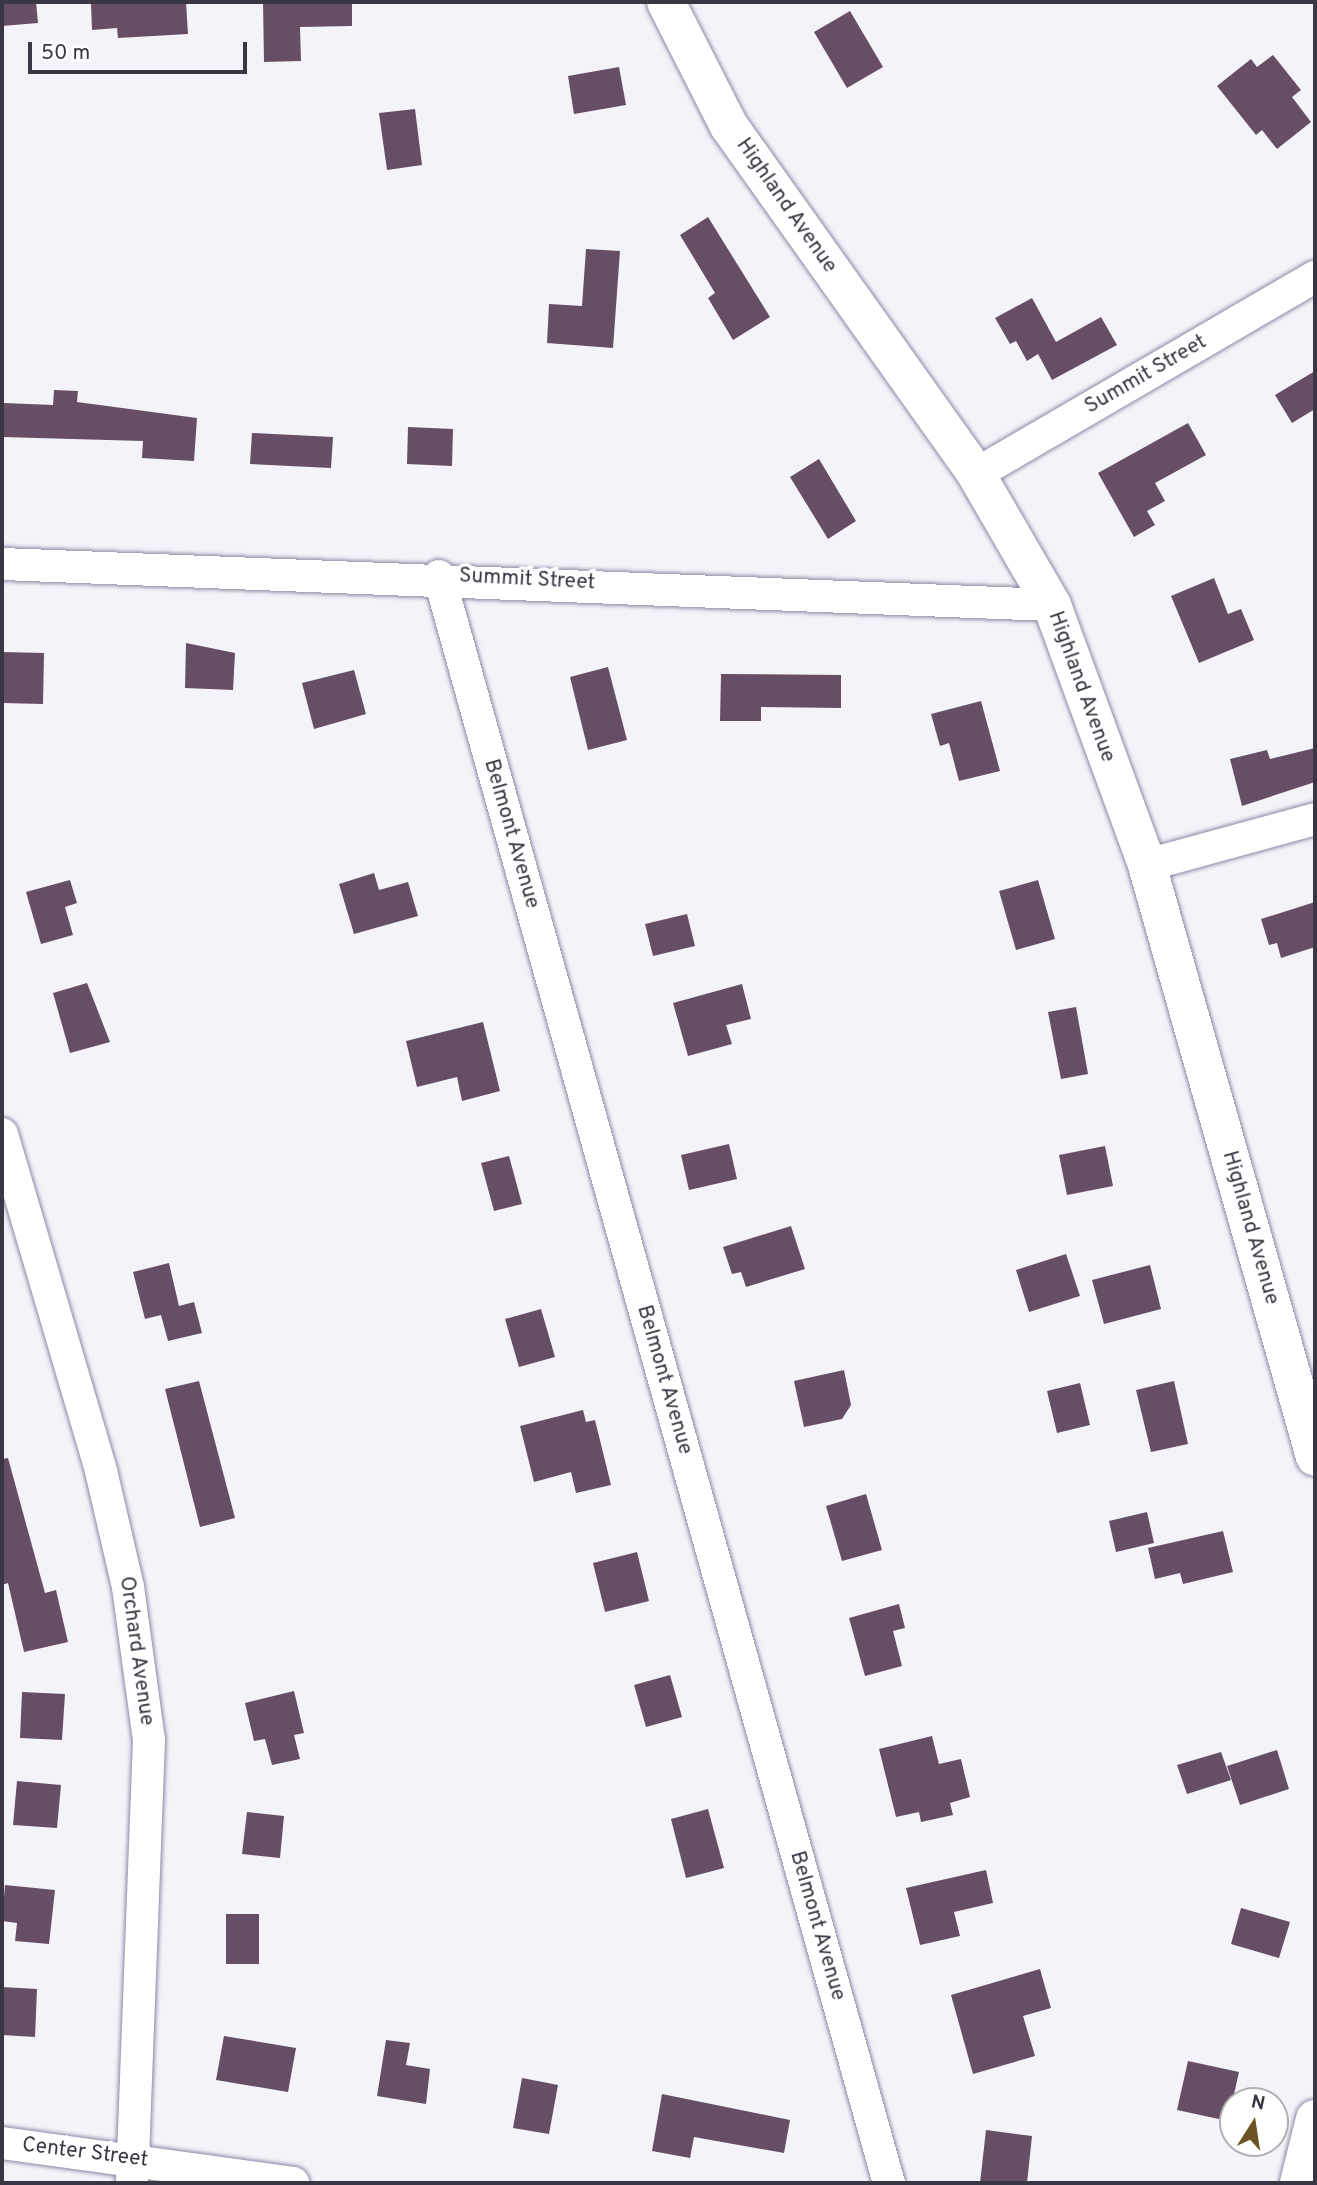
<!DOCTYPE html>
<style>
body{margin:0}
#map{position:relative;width:1317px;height:2185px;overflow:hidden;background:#f5f3fa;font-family:Overpass,sans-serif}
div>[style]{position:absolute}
.building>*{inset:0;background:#664e65}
.roads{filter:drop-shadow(0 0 2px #9086a5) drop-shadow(0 0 2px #9086a5)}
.minor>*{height:32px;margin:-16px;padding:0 16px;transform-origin:16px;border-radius:16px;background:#fff}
.tertiary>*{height:38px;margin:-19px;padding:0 19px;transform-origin:19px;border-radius:19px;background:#fff}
span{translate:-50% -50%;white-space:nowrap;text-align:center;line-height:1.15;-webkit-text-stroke:7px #fff;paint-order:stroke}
.street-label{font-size:21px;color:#3a3643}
.frame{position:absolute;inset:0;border:4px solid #3a3643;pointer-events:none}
.north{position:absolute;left:1219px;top:2087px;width:70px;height:70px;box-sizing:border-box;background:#fff;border:2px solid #b0afb4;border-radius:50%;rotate:12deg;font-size:19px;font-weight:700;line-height:28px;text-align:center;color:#3a3643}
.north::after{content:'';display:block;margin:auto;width:24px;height:32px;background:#6d5224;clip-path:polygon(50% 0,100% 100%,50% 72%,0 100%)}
.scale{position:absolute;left:28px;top:42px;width:219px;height:32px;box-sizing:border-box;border:4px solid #3a3643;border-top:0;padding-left:9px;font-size:21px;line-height:24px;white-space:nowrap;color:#3a3643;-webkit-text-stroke:5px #fff;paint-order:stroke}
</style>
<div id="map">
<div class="building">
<i style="clip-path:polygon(2px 2px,36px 2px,38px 23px,2px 26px)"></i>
<i style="clip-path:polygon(186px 2px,188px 34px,118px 38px,117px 28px,92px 30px,91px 4px)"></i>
<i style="clip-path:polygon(263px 2px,352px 2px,352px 26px,300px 27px,301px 61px,264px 62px)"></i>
<i style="clip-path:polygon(850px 11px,883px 67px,847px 88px,814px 32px)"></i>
<i style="clip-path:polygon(1273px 55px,1301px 90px,1292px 97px,1311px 122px,1277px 149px,1262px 130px,1256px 135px,1217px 86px,1251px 59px,1257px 67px)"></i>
<i style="clip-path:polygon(619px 67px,626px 105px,574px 114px,568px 76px)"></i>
<i style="clip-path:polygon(415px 109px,422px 165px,387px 170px,379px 113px)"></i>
<i style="clip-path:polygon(708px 217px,770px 317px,733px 340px,708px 298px,715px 293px,680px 235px)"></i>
<i style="clip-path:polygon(586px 249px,620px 251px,613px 348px,547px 343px,549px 304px,582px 306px)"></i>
<i style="clip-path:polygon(1032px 298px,1056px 342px,1101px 317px,1117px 345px,1052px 380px,1038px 354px,1027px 361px,1016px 341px,1010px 344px,995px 318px)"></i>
<i style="clip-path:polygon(1315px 371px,1315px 409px,1292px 423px,1275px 395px)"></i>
<i style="clip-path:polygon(54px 390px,78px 391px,77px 402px,197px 418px,194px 461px,142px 458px,143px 441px,2px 437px,4px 403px,53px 405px)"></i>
<i style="clip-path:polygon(1188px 423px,1206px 455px,1155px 483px,1165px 501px,1147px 511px,1155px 525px,1134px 537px,1098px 473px)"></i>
<i style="clip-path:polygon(408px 427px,453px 429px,452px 466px,407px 464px)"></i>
<i style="clip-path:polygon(252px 433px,333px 437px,331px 468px,250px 464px)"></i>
<i style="clip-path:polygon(819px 459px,856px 521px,828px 539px,790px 477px)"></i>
<i style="clip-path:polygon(1214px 578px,1228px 614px,1241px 609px,1254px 640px,1199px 663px,1171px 596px)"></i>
<i style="clip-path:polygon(186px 643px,235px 653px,233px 690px,185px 688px)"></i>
<i style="clip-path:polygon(2px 652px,44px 653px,43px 704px,2px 703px)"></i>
<i style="clip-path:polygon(608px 667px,627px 740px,588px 750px,570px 677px)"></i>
<i style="clip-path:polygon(354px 670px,366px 714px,314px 729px,302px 683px)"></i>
<i style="clip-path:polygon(721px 674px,841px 675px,841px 708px,761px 707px,761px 721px,720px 721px)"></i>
<i style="clip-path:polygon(981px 701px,1000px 771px,959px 781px,949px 743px,940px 746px,931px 714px)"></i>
<i style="clip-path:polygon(1315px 748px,1315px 782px,1242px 806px,1230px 759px,1267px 750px,1270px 759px)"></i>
<i style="clip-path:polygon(374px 873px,379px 890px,408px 882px,418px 916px,354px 934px,339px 884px)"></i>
<i style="clip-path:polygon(70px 880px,77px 903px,65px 907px,73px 935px,41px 944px,26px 892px)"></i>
<i style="clip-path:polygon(1038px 880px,1055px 939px,1016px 950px,999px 891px)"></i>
<i style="clip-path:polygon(1315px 902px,1315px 947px,1281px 958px,1277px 943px,1269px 945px,1261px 919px)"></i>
<i style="clip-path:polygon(687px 914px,695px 946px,653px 956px,645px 924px)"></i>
<i style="clip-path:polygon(87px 983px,110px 1042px,70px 1053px,53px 993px)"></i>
<i style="clip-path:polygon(742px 984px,751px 1019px,726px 1025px,732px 1044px,688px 1056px,673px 1003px)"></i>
<i style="clip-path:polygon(1076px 1007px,1088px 1074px,1061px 1079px,1048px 1012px)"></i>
<i style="clip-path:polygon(483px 1022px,500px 1091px,462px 1101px,457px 1077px,417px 1087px,406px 1041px)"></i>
<i style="clip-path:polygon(729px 1144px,737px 1179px,689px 1190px,681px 1155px)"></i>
<i style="clip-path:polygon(1105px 1146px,1113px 1186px,1067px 1195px,1059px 1155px)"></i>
<i style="clip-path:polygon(509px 1156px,522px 1204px,494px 1211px,481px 1163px)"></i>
<i style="clip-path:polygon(791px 1226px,805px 1269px,746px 1287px,741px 1272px,732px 1274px,723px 1247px)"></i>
<i style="clip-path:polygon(1066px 1254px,1080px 1296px,1029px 1312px,1016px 1270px)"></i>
<i style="clip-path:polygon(169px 1263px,179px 1306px,194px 1302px,202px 1333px,168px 1341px,161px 1315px,145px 1319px,133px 1272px)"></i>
<i style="clip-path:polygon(1150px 1265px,1161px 1309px,1104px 1324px,1092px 1280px)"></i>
<i style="clip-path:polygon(541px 1309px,555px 1357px,519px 1367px,505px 1319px)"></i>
<i style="clip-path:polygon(844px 1370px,851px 1405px,842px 1419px,804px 1427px,794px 1381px)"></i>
<i style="clip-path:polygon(199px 1381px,235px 1518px,200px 1527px,165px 1389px)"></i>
<i style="clip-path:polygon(1174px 1381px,1188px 1444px,1151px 1452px,1136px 1390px)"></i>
<i style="clip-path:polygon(1080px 1383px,1090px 1425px,1057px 1433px,1047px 1391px)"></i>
<i style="clip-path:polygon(583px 1410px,586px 1422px,595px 1420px,611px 1485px,576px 1493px,571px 1472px,534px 1482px,520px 1426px)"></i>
<i style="clip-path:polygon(8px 1458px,45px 1593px,56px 1590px,68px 1642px,24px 1652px,8px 1583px,2px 1585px,2px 1459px)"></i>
<i style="clip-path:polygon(866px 1494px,882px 1550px,842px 1561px,826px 1506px)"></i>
<i style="clip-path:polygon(1147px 1512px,1154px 1543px,1116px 1552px,1109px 1521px)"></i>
<i style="clip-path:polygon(1223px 1531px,1233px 1572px,1183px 1584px,1180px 1573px,1155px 1579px,1148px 1548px)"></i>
<i style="clip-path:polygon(637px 1552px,649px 1601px,605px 1612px,593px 1563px)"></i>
<i style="clip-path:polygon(899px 1604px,905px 1628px,893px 1631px,902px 1666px,865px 1676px,849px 1618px)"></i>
<i style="clip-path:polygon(670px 1675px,682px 1717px,646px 1727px,634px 1685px)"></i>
<i style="clip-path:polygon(294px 1691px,304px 1733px,294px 1735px,300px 1759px,272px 1765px,265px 1739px,254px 1741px,245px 1703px)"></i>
<i style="clip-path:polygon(22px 1692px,65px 1694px,62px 1740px,20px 1738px)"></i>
<i style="clip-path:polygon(932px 1736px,939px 1764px,961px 1759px,970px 1797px,950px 1803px,953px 1815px,921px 1822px,919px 1812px,896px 1817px,879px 1749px)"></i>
<i style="clip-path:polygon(1277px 1750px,1289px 1789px,1240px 1805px,1227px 1766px)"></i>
<i style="clip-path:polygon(1221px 1752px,1231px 1780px,1187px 1794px,1177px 1765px)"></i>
<i style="clip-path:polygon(17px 1781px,61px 1785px,57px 1828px,13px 1825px)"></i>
<i style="clip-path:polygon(708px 1809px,724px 1868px,686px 1878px,671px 1819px)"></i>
<i style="clip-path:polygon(247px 1812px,284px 1816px,280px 1858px,242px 1854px)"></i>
<i style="clip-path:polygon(986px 1870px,993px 1903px,954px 1912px,960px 1936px,920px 1945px,906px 1888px)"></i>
<i style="clip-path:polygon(5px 1885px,55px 1890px,49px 1944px,15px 1941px,17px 1923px,2px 1921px)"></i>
<i style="clip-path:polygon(1241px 1908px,1290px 1922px,1279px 1958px,1231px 1944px)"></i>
<i style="clip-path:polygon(226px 1914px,259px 1914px,259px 1964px,226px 1964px)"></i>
<i style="clip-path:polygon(1040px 1969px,1051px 2008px,1023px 2016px,1035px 2056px,973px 2074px,951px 1995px)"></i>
<i style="clip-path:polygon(2px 1987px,37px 1989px,35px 2037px,2px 2035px)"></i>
<i style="clip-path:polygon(224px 2036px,296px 2048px,288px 2092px,216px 2080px)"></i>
<i style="clip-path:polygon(386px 2040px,410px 2043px,406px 2065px,430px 2069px,426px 2104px,377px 2096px)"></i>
<i style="clip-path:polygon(1188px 2061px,1239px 2072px,1228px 2121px,1177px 2110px)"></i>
<i style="clip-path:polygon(522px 2078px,558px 2085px,549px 2134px,513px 2128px)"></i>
<i style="clip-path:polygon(662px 2094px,790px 2120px,784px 2153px,694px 2137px,690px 2158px,652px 2151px)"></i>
<i style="clip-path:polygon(986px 2130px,1032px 2136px,1027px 2183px,980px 2183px)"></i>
</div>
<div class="roads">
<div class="minor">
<i style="left:976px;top:474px;width:392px;rotate:-30.2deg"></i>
<i style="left:2px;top:564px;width:1051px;rotate:2.24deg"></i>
<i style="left:439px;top:576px;width:1669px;rotate:74.36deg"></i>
<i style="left:1147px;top:865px;width:174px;rotate:-15.3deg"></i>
<i style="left:2px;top:1134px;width:351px;rotate:73.6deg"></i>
<i style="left:101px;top:1471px;width:119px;rotate:76.9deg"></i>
<i style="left:128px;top:1587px;width:154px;rotate:82.2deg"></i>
<i style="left:149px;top:1740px;width:443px;rotate:92.2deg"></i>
<i style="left:2px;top:2143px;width:294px;rotate:7.8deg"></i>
</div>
<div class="tertiary">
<i style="left:666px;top:2px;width:139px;rotate:63.1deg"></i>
<i style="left:729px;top:126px;width:427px;rotate:54.6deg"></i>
<i style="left:976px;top:474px;width:151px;rotate:59.9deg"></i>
<i style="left:1052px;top:605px;width:277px;rotate:69.9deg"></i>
<i style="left:1147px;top:865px;width:615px;rotate:74.16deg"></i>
<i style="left:1299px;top:2183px;width:66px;rotate:-76deg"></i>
</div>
</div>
<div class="street-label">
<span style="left:786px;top:206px;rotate:55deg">Highland Avenue</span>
<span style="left:1146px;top:375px;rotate:-30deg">Summit Street</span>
<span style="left:527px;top:580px;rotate:3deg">Summit Street</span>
<span style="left:1081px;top:687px;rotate:70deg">Highland Avenue</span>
<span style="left:511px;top:834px;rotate:74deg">Belmont Avenue</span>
<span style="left:1250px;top:1228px;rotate:74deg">Highland Avenue</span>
<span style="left:664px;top:1380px;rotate:74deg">Belmont Avenue</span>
<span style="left:136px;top:1651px;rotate:82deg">Orchard Avenue</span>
<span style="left:817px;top:1926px;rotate:74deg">Belmont Avenue</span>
<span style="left:85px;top:2153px;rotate:7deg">Center Street</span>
</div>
<div class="frame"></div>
<div class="north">N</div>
<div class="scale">50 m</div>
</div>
